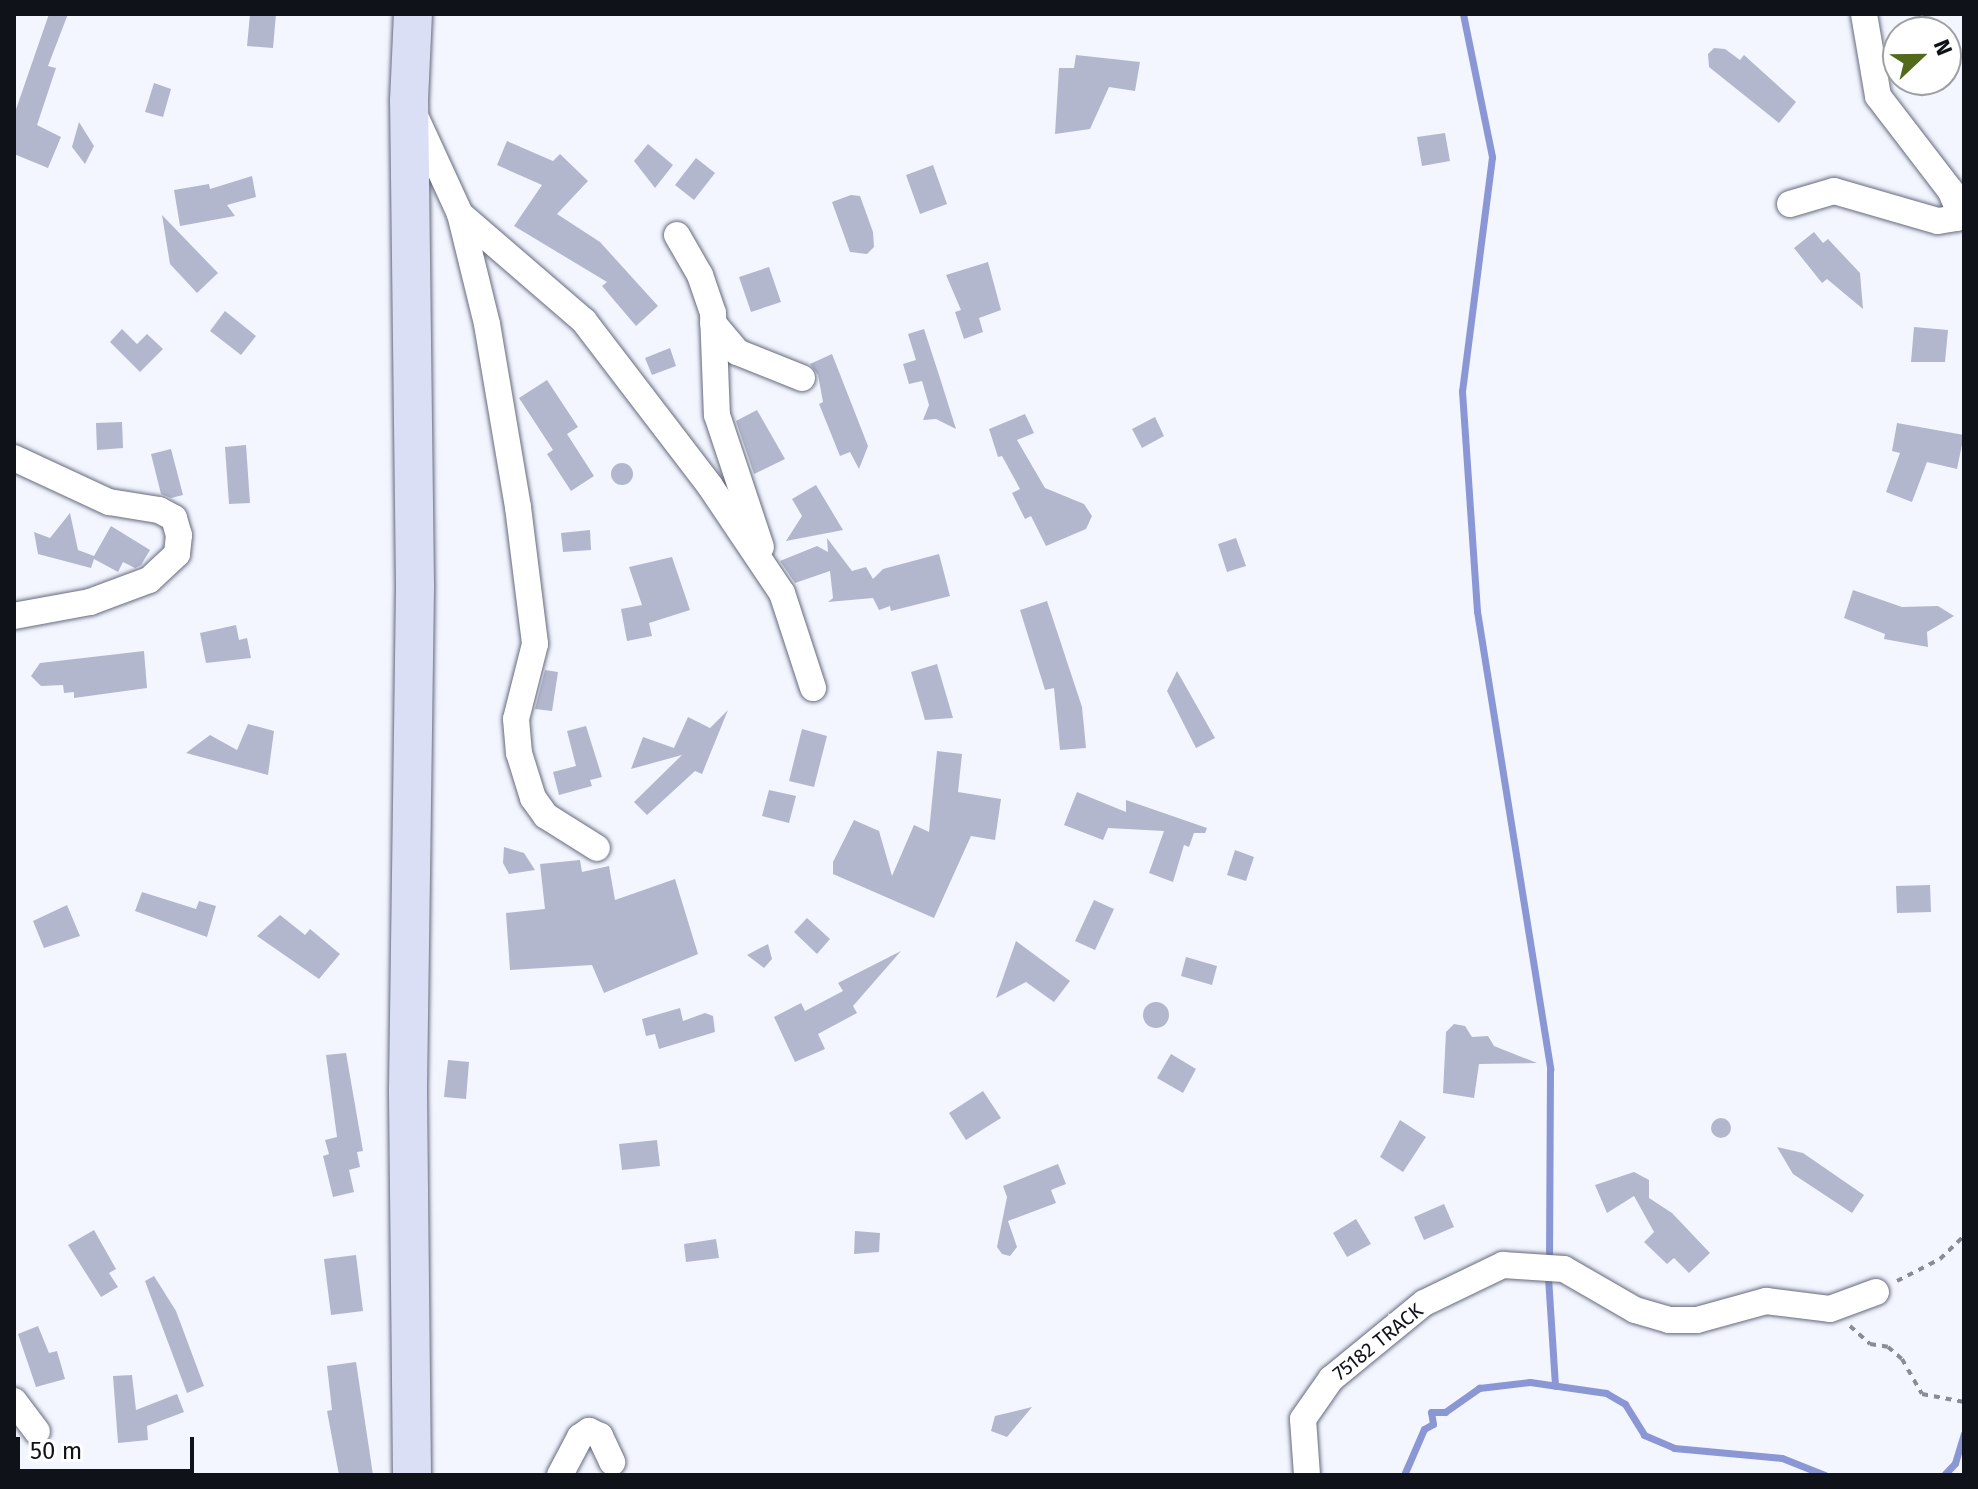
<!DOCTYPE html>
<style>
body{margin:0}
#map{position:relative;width:1978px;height:1489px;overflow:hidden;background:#f3f6ff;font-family:"Fira Sans",sans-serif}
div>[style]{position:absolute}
.stream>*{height:7px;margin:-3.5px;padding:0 3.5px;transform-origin:3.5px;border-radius:3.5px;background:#8a97d4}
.building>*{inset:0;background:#b2b7cd}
.round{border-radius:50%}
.path>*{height:4px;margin-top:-2px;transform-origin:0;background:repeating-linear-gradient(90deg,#8a8c94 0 6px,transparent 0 12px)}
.roads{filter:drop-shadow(0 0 2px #65697d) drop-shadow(0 0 2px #65697d)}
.street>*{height:26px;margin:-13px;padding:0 13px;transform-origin:13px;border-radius:13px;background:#fff}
.secondary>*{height:38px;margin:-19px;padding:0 19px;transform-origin:19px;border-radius:19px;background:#dadff5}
span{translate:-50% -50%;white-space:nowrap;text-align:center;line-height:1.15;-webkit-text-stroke:6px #fff;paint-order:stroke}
.street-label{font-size:20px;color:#101219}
.frame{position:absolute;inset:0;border:16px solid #101219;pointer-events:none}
.north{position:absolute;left:1882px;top:16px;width:80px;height:80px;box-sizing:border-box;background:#fff;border:2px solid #9fa0a3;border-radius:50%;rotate:68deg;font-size:22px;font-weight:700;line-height:32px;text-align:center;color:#101219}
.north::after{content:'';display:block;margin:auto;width:28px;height:36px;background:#536a1a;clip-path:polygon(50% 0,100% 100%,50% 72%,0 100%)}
.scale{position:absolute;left:16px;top:1437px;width:178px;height:36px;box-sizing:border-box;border:4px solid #101219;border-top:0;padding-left:10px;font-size:24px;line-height:28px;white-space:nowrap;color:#101219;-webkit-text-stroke:6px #fff;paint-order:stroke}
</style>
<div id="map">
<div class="stream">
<i style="left:1463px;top:14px;width:146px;rotate:78.5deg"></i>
<i style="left:1492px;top:157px;width:236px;rotate:97.3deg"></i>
<i style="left:1462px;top:391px;width:221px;rotate:86.1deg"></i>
<i style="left:1477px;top:611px;width:464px;rotate:80.9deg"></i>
<i style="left:1550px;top:1069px;width:191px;rotate:90.3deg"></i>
<i style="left:1548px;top:1277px;width:109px;rotate:86.3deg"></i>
<i style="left:1404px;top:1475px;width:50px;rotate:-66.5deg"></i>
<i style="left:1424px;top:1429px;width:10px;rotate:-29deg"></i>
<i style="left:1433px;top:1424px;width:12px;rotate:-99deg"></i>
<i style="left:1431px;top:1412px;width:14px"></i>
<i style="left:1445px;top:1412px;width:42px;rotate:-35.2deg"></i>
<i style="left:1479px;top:1388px;width:51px;rotate:-6.7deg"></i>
<i style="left:1530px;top:1382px;width:77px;rotate:8.2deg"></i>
<i style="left:1606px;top:1393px;width:22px;rotate:30deg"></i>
<i style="left:1625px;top:1404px;width:36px;rotate:58deg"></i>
<i style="left:1644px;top:1435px;width:33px;rotate:23deg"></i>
<i style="left:1674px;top:1448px;width:108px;rotate:5.3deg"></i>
<i style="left:1782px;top:1458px;width:46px;rotate:21.6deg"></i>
<i style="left:1944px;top:1475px;width:16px;rotate:-47deg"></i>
<i style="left:1955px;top:1463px;width:31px;rotate:-73deg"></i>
</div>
<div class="building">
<i style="clip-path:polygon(49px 14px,68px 14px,48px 66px,56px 68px,37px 125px,61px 137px,48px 168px,14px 154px,14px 115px)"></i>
<i style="clip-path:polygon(250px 14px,276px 14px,273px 48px,247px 46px)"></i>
<i style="clip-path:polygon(1714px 48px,1725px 49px,1740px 60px,1744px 55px,1796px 102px,1779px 123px,1709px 67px,1708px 54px)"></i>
<i style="clip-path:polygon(1076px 55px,1140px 62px,1135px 91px,1109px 87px,1090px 129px,1055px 134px,1059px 68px,1074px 68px)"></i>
<i style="clip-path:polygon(154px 83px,171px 89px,163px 117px,145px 112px)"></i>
<i style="clip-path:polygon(79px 122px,94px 146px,85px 164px,72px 147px)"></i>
<i style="clip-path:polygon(1445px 133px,1450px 161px,1422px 166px,1417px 137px)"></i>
<i style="clip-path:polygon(507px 141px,553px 161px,560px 154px,588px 181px,557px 214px,600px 242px,658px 306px,636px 326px,602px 286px,607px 282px,514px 226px,542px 185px,497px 165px)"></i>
<i style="clip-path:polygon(648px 144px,673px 165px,655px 188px,634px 161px)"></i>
<i style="clip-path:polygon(696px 158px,715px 173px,694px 200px,675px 185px)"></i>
<i style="clip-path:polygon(933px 165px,947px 204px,920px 214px,906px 175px)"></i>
<i style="clip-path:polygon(252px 176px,256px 197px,227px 205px,235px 216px,180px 226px,174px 190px,209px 184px,210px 189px)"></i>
<i style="clip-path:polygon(851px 195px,860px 196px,873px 232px,874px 247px,867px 254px,850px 252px,832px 202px)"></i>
<i style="clip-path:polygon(162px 215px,218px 273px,197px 293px,170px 264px)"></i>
<i style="clip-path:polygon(1814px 232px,1823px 243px,1828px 239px,1860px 273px,1863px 309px,1827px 279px,1822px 283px,1794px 248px)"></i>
<i style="clip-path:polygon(988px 262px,1001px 310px,979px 318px,983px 332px,964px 339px,955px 312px,961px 310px,946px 275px)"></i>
<i style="clip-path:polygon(769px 267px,781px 302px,751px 312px,739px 277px)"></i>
<i style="clip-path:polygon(225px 311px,256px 336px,241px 355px,210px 331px)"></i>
<i style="clip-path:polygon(1914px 327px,1948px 330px,1945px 362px,1911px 362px)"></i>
<i style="clip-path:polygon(122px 329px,137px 344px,147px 334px,163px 349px,140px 372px,110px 342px)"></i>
<i style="clip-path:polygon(924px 329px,939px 375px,956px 429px,936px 419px,923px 420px,929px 405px,922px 381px,909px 384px,903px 364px,916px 360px,908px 334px)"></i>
<i style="clip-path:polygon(670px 348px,676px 366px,652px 375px,645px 358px)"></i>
<i style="clip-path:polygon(832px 354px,868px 446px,859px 469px,850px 452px,840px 456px,819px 404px,823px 402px,818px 375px,810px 364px)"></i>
<i style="clip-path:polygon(547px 380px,578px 427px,567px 434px,594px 476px,571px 491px,547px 454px,553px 450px,519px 398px)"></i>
<i style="clip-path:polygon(757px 410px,785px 459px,754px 474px,736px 421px)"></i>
<i style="clip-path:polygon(1025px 414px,1034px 433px,1017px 440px,1045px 488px,1084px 504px,1092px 516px,1086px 529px,1046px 546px,1031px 516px,1025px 519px,1012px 493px,1020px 489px,1002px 456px,998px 457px,989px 429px)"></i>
<i style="clip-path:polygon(1155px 417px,1164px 436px,1142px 448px,1132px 429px)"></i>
<i style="clip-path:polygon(122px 422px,123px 448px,97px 450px,96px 423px)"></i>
<i style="clip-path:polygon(1897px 423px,1964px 435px,1957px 469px,1927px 462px,1912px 502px,1886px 492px,1900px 453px,1892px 451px)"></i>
<i style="clip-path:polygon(246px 445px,250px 503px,229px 504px,225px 447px)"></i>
<i style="clip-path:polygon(171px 449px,183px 495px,171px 498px,161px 494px,151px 454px)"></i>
<i class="round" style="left:611px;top:463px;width:22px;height:22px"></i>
<i style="clip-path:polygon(816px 485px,843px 530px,786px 541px,802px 516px,792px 499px)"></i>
<i style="clip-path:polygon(70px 513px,78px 550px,94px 556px,111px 526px,150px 550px,141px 565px,135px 568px,123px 562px,118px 572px,94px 559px,91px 568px,38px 554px,34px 532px,50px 538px)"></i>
<i style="clip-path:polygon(590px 530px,591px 550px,563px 552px,561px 533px)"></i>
<i style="clip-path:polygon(827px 538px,852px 571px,866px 567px,873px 579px,883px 569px,939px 554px,950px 596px,891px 611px,890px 606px,879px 610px,873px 598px,828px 602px,833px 598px,830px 571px,795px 583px,780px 561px,817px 546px,828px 552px)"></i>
<i style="clip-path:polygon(1236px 538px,1246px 566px,1227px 572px,1218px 544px)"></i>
<i style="clip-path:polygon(672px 557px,690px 610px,649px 623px,652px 636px,627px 641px,621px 609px,642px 605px,629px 567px)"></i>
<i style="clip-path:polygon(1853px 590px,1902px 607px,1938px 606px,1954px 616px,1927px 632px,1928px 647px,1884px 639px,1885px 634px,1844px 618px)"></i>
<i style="clip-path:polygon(1047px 601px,1082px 707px,1086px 748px,1060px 750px,1054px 688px,1045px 690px,1020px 610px)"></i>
<i style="clip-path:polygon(236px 625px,239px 640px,247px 638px,251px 658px,206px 663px,200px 633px)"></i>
<i style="clip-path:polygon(144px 651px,147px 688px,74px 698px,74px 692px,64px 693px,63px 685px,41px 686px,31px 676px,40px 663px)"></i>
<i style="clip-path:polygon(937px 664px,953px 718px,925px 720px,911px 672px)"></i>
<i style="clip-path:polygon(545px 670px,558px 672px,552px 711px,535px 709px)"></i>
<i style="clip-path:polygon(1177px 671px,1215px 738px,1196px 748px,1167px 691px)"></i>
<i style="clip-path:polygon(728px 710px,702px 774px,695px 771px,647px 815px,634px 802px,682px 755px,631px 769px,643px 737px,674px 748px,688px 717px,710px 728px)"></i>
<i style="clip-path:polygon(248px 724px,274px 731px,268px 775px,186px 753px,210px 735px,237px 750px)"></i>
<i style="clip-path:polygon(586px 726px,602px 777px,590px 780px,592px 786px,559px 795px,553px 772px,576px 766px,567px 731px)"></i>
<i style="clip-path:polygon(802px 729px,827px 736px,814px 787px,789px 781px)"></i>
<i style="clip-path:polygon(937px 751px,962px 754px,958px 792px,1001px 799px,995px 840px,971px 836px,934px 918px,833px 874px,833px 862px,854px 820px,879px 831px,892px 876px,914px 825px,929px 832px)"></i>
<i style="clip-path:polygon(769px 790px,796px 796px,789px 823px,762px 816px)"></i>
<i style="clip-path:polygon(1077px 792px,1126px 812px,1126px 800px,1207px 828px,1205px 833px,1194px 833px,1189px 847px,1184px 845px,1173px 882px,1149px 873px,1164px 831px,1108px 828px,1103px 840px,1064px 825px)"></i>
<i style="clip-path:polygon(504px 847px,524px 853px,535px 870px,509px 874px,503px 863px)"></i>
<i style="clip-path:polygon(1235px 850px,1254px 857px,1246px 881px,1227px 875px)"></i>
<i style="clip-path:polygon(580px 860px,582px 872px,609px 866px,615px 900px,675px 879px,698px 954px,604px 993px,592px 965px,510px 970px,506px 913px,545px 909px,540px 864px)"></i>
<i style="clip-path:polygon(1930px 885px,1931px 912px,1897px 913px,1896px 886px)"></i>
<i style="clip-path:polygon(142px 892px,196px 909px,199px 901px,216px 906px,207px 937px,135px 911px)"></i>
<i style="clip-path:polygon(1094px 900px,1114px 909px,1095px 950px,1075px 941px)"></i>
<i style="clip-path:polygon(67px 905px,80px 936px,44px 948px,33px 921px)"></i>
<i style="clip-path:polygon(280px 915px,305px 935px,310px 929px,340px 954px,319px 979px,257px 936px)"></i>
<i style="clip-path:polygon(807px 918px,830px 939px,817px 954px,794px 932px)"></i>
<i style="clip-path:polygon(1016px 941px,1070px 981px,1054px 1002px,1026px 982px,996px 998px)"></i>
<i style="clip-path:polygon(768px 944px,772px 959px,764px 968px,747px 955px)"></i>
<i style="clip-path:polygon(901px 951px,853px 1006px,857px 1013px,818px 1034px,825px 1049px,795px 1062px,774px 1017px,801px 1003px,805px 1011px,843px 991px,838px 983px)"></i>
<i style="clip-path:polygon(1186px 957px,1217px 966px,1212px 985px,1181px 976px)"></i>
<i class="round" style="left:1143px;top:1002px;width:26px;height:26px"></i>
<i style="clip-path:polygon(680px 1008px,683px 1021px,705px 1013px,713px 1016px,715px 1032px,659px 1049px,655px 1034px,646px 1036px,642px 1019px)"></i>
<i style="clip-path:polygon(1454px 1024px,1465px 1026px,1472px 1037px,1488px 1036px,1494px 1046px,1537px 1063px,1479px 1064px,1474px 1098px,1443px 1093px,1446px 1032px)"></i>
<i style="clip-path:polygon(346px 1053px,363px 1151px,357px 1152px,360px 1167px,349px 1170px,354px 1192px,333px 1197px,323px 1156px,329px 1154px,325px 1140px,337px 1137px,326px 1055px)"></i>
<i style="clip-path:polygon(1171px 1054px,1196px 1069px,1183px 1093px,1157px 1078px)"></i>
<i style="clip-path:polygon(448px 1060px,469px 1062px,466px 1099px,444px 1097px)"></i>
<i style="clip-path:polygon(983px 1091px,1001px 1118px,966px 1140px,949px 1113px)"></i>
<i class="round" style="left:1711px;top:1118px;width:20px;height:20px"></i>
<i style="clip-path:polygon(1400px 1120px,1426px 1137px,1403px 1172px,1380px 1157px)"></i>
<i style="clip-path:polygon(657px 1140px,660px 1166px,622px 1170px,619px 1144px)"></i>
<i style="clip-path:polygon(1777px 1147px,1803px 1153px,1864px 1195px,1852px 1213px,1793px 1174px)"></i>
<i style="clip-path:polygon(1058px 1164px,1066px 1184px,1051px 1190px,1056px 1203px,1008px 1221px,1017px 1247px,1010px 1256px,1002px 1254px,997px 1247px,1007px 1197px,1003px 1186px)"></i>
<i style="clip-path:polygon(1634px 1172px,1649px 1180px,1649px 1198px,1672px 1213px,1710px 1253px,1689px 1273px,1674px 1258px,1667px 1264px,1644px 1242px,1654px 1232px,1634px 1196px,1607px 1213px,1595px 1185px)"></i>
<i style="clip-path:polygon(1444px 1204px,1454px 1227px,1424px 1240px,1414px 1217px)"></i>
<i style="clip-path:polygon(1356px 1219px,1371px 1244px,1347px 1257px,1333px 1233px)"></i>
<i style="clip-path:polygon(94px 1230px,116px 1269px,109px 1273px,118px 1287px,101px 1297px,68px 1245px)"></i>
<i style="clip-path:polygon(855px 1231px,880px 1233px,879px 1252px,854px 1254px)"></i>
<i style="clip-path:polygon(716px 1239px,719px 1258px,686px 1262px,684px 1244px)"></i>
<i style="clip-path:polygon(356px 1255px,363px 1311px,331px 1315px,324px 1259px)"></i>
<i style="clip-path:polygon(154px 1276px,176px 1311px,204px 1386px,187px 1393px,145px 1281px)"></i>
<i style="clip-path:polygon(38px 1326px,49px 1353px,57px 1351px,65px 1379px,36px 1387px,18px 1334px)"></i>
<i style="clip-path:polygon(356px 1362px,373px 1475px,339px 1475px,327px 1411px,332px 1410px,327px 1366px)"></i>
<i style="clip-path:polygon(132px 1375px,136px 1410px,177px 1394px,184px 1412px,147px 1426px,148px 1440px,118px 1443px,113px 1376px)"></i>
<i style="clip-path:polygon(1032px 1407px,1007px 1437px,991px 1431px,995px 1416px)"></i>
</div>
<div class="path">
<i style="left:1897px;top:1281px;width:48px;rotate:-27.1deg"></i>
<i style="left:1940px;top:1259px;width:33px;rotate:-44deg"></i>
<i style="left:1850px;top:1326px;width:27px;rotate:42deg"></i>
<i style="left:1870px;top:1344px;width:18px;rotate:9deg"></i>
<i style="left:1888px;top:1347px;width:18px;rotate:41deg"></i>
<i style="left:1902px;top:1359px;width:40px;rotate:60.3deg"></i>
<i style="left:1922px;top:1394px;width:43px;rotate:10.8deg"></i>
</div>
<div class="roads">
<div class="street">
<i style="left:415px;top:116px;width:108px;rotate:65.3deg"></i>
<i style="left:460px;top:214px;width:113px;rotate:76.2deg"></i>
<i style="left:487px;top:324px;width:186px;rotate:80.4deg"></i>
<i style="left:518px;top:507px;width:138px;rotate:82.9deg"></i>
<i style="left:535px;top:644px;width:77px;rotate:104.2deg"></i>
<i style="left:516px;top:719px;width:34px;rotate:85deg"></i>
<i style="left:519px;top:753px;width:47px;rotate:72.7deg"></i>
<i style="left:533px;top:798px;width:22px;rotate:54deg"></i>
<i style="left:546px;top:816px;width:60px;rotate:32.1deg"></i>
<i style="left:1790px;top:204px;width:46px;rotate:-16.5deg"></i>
<i style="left:1834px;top:191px;width:108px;rotate:16.1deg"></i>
<i style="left:1938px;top:221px;width:19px;rotate:-9deg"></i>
<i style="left:1957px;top:218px;width:6px;rotate:-59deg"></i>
<i style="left:1960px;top:213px;width:25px;rotate:-113deg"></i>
<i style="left:1950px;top:190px;width:118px;rotate:-127.5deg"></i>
<i style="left:1878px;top:96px;width:83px;rotate:-99.7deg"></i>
<i style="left:460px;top:214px;width:164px;rotate:40.8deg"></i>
<i style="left:584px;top:321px;width:208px;rotate:52.6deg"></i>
<i style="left:710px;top:486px;width:129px;rotate:56.1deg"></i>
<i style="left:782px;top:593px;width:100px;rotate:71.9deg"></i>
<i style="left:677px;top:235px;width:46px;rotate:60.1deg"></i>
<i style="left:700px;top:275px;width:40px;rotate:71.1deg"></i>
<i style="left:713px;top:313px;width:102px;rotate:87.8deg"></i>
<i style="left:717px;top:415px;width:139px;rotate:71.6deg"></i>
<i style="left:713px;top:323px;width:38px;rotate:50deg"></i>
<i style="left:737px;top:352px;width:70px;rotate:21.8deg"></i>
<i style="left:14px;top:458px;width:105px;rotate:24.9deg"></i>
<i style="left:109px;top:502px;width:51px;rotate:9.1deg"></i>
<i style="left:159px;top:510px;width:17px;rotate:28deg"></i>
<i style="left:174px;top:518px;width:18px;rotate:74deg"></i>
<i style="left:179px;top:535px;width:19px;rotate:96deg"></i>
<i style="left:177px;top:554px;width:38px;rotate:137deg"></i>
<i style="left:149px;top:580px;width:63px;rotate:159.6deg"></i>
<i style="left:90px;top:602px;width:77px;rotate:169.6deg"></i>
<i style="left:14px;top:1401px;width:38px;rotate:53deg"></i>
<i style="left:560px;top:1475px;width:43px;rotate:-62.2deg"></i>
<i style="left:580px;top:1437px;width:11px;rotate:-34deg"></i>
<i style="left:589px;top:1431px;width:12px;rotate:24deg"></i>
<i style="left:600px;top:1436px;width:29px;rotate:65deg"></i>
<i style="left:1307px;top:1475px;width:56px;rotate:-94.1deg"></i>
<i style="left:1303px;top:1419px;width:49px;rotate:-55deg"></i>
<i style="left:1331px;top:1379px;width:120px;rotate:-39.3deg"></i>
<i style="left:1424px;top:1303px;width:88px;rotate:-25.7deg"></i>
<i style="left:1503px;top:1265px;width:61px;rotate:3.8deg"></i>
<i style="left:1564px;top:1269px;width:82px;rotate:30deg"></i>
<i style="left:1635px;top:1310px;width:35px;rotate:16deg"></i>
<i style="left:1669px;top:1320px;width:28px"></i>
<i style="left:1697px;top:1320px;width:72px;rotate:-15.4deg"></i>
<i style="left:1766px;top:1301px;width:64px;rotate:7.1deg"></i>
<i style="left:1830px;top:1309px;width:49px;rotate:-20.3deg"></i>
</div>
<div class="secondary">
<i style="left:412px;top:1475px;width:386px;rotate:-90.6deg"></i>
<i style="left:408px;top:1089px;width:503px;rotate:-89.2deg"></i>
<i style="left:415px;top:586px;width:485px;rotate:-90.7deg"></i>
<i style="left:409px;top:101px;width:87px;rotate:-87.4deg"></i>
</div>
</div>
<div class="street-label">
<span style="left:1378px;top:1342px;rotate:-39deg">75182 TRACK</span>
</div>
<div class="frame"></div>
<div class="north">N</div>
<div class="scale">50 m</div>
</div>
